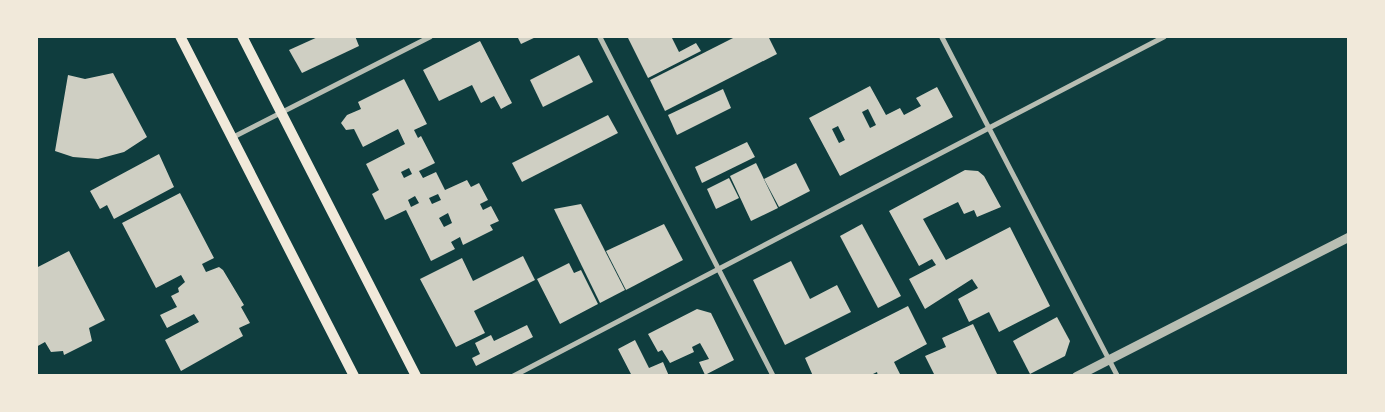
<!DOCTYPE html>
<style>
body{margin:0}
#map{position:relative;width:1385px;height:412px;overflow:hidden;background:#0f3d3e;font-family:Rubik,sans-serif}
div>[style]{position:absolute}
.building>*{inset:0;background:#cfcfc3}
.minor>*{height:5px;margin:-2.5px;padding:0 2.5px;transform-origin:2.5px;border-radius:2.5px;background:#b8beb3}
.tertiary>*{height:9px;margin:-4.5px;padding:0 4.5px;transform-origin:4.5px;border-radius:4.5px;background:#b8beb3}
.secondary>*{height:10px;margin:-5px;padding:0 5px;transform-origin:5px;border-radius:5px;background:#f1e9da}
span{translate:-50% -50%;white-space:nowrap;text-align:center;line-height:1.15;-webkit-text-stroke:4.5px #f1e9da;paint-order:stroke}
.frame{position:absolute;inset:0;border:38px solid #f1e9da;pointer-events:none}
</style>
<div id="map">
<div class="building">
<i style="clip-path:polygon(320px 36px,355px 36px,359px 46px,302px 73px,289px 50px)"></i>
<i style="clip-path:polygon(517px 36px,538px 36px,521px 44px)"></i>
<i style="clip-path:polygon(627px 36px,671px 36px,679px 52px,696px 43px,701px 51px,648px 78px)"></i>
<i style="clip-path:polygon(737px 36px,768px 36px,777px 54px,665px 111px,650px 80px)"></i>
<i style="clip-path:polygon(480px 41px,512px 103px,501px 109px,494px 96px,481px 103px,472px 85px,439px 101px,423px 70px)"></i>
<i style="clip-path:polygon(579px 55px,593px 82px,543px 107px,530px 80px)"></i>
<i style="clip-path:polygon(113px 73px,147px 137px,124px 152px,98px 159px,73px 157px,55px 151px,68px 75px,85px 79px)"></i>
<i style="clip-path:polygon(evenodd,404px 79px,427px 124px,414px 130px,418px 138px,421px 136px,435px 163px,419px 171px,423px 178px,436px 172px,445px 190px,467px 180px,471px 187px,479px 183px,488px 200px,480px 204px,483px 210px,491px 206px,499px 221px,490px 225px,493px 230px,463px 245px,460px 237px,451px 242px,455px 249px,431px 261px,406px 210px,385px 220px,372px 194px,379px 190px,366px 164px,405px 144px,398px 129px,363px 147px,354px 129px,346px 130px,341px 123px,347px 115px,361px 109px,358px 102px,404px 79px,409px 168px,412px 174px,404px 178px,401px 172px,409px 168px,404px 79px,438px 194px,441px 200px,432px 204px,429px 198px,438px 194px,404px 79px,415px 196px,419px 203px,411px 207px,408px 200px,415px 196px,404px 79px,448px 213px,452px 223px,444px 227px,439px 218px,448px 213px)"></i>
<i style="clip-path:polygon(evenodd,870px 86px,886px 115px,900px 108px,904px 115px,921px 106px,916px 98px,937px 87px,953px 117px,840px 176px,809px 118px,870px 86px,868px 109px,876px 125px,870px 128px,862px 112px,868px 109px,870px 86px,838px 126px,845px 140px,839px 143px,832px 129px,838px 126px)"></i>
<i style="clip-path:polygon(723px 89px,731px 108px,677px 135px,668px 115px)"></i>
<i style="clip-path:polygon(608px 115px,618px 133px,522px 182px,512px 163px)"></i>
<i style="clip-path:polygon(747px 142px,755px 157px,702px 183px,695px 167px)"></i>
<i style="clip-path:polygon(159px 154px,174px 187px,114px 219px,107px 205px,100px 209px,90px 191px)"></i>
<i style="clip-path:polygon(756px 163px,778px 208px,751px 221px,730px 176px)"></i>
<i style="clip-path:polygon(796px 163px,810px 191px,779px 207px,764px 179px)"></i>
<i style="clip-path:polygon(965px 170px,978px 171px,984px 176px,1001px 207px,977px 217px,974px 210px,964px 214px,958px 202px,923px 219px,946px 260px,1010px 227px,1050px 306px,999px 332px,989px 312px,969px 322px,958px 299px,978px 288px,972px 279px,925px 309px,909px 279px,936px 265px,932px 259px,919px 266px,889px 211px)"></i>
<i style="clip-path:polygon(729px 178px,739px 198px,716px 209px,707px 189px)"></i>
<i style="clip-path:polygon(180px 193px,214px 258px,202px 264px,206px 272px,219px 267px,223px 270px,244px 305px,241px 307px,250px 323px,239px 328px,243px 336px,181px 371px,165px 340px,199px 322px,194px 314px,167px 328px,160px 315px,177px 307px,171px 296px,179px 292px,178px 288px,185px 282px,181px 275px,156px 288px,122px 223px)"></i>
<i style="clip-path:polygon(581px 204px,625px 290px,600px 303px,554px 209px)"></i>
<i style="clip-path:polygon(664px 224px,683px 260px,626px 290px,606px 251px)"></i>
<i style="clip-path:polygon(862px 224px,901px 296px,878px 308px,840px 236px)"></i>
<i style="clip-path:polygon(69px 251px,105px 320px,89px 328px,92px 341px,64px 355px,63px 351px,51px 352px,45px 342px,36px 347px,36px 268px)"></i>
<i style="clip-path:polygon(523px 256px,535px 280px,474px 311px,485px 333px,456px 347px,420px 279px,462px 258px,473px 281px)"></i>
<i style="clip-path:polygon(791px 261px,810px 299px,837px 285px,851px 312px,785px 345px,753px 280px)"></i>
<i style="clip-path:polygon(569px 263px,574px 273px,581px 270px,598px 304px,560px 324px,537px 279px)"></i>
<i style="clip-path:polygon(908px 306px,927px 344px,894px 362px,901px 376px,878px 376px,877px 372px,869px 376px,813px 376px,805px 358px)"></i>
<i style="clip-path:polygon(697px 309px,711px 313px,734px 360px,705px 375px,699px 362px,709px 359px,700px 343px,692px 347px,694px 352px,670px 363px,662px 350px,658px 352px,648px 334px)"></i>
<i style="clip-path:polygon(1057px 317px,1070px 341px,1065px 356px,1030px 374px,1013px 341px)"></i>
<i style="clip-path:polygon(973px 324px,998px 376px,935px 376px,925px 356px,946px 347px,942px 338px)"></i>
<i style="clip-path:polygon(527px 325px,533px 337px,476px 366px,472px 358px,480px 354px,475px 343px,491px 335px,494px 341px)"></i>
<i style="clip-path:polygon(635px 340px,649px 368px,663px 362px,669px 376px,632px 376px,618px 349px)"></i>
</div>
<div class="minor">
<i style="left:599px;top:36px;width:382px;rotate:62.9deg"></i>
<i style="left:941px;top:36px;width:383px;rotate:62.6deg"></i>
<i style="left:232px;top:137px;width:222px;rotate:-27deg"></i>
<i style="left:512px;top:376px;width:735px;rotate:-27.54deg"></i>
</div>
<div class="tertiary">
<i style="left:1076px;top:376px;width:307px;rotate:-27.1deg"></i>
</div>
<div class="secondary">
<i style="left:180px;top:36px;width:382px;rotate:62.9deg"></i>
<i style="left:242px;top:36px;width:382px;rotate:62.9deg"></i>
</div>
<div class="frame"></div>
</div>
